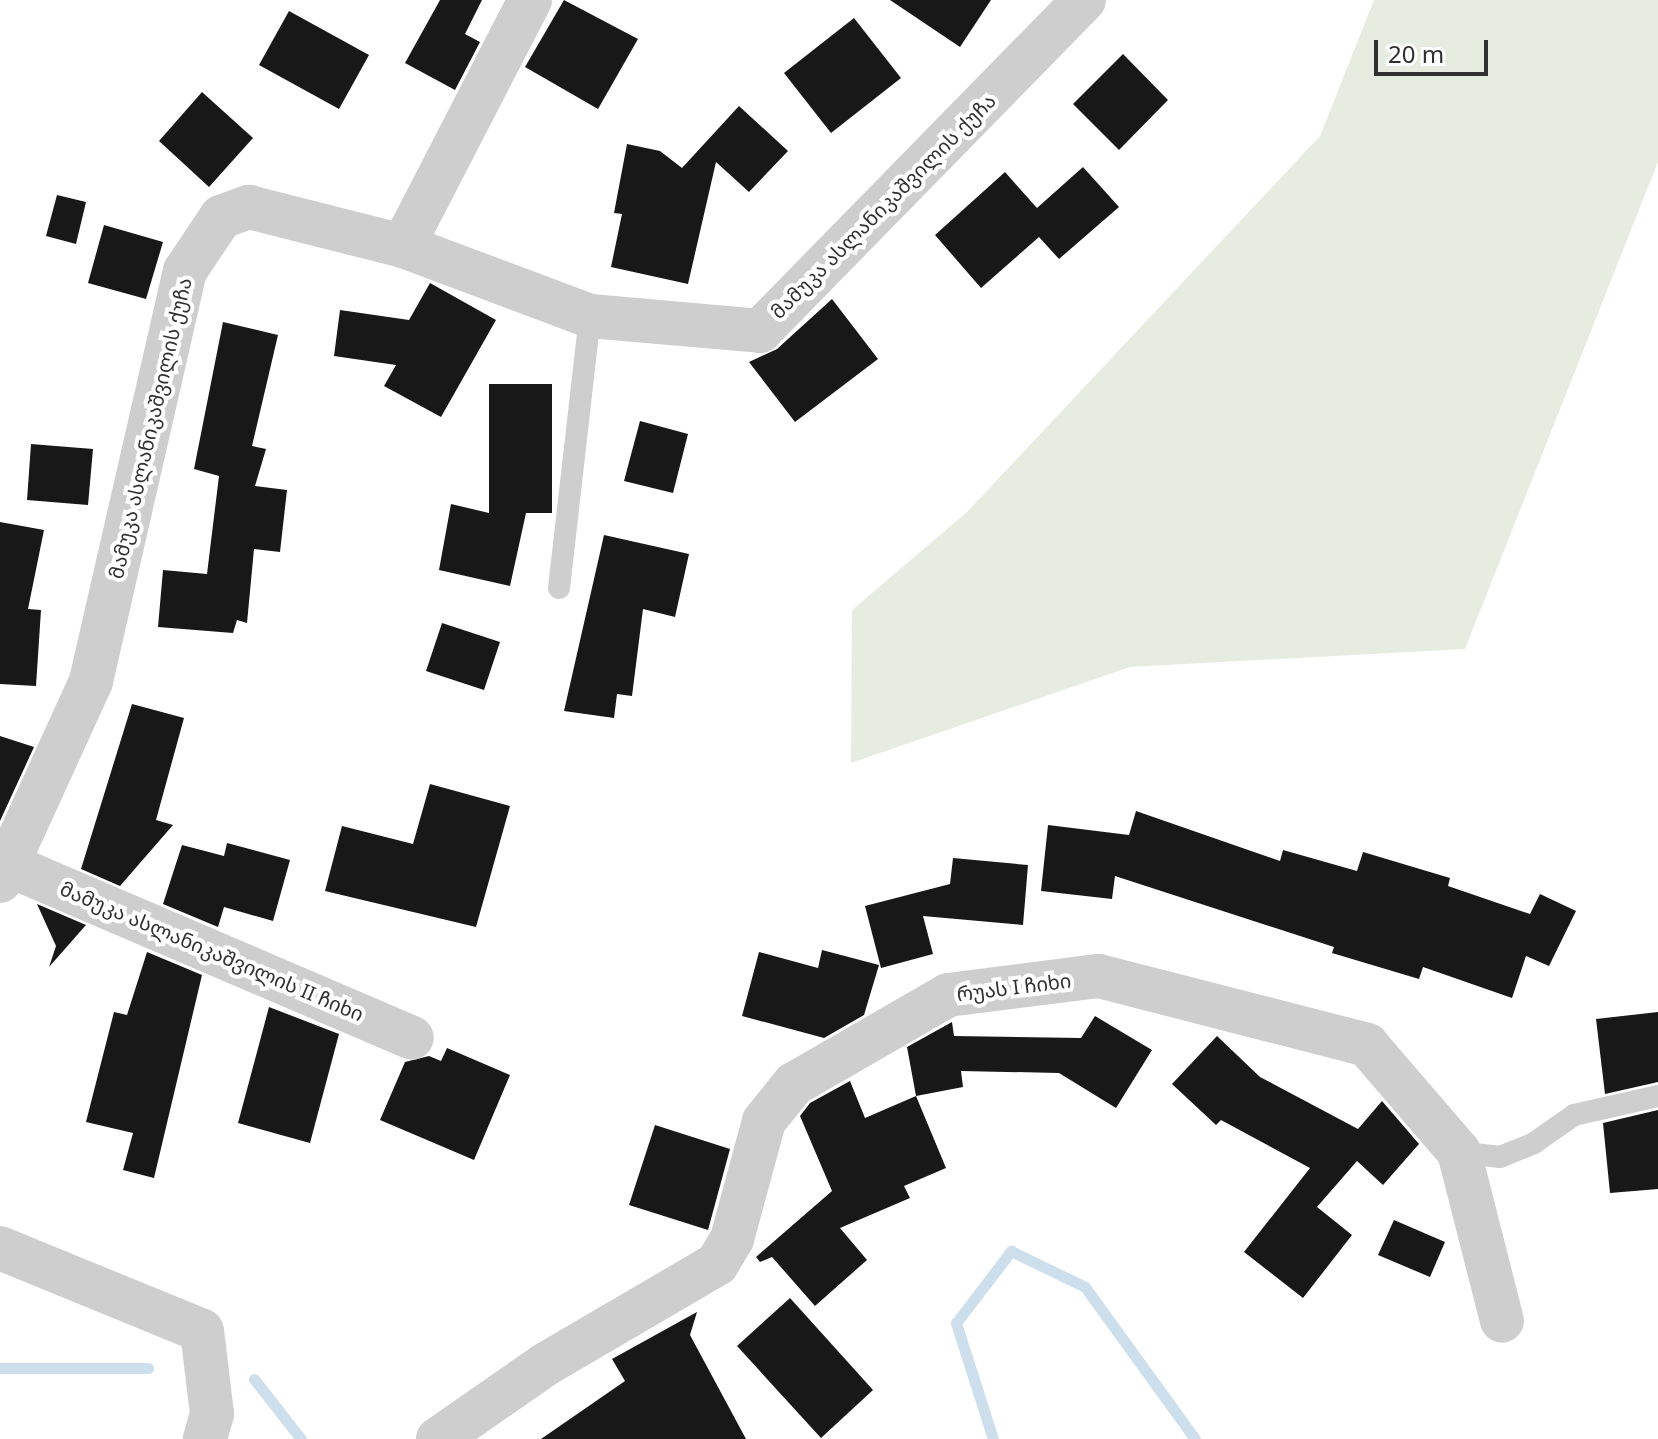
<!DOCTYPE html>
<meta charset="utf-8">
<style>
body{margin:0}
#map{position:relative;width:1658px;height:1439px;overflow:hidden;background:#fff;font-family:"Noto Sans","Noto Sans Georgian",sans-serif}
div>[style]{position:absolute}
.green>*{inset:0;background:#e6ede0}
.stream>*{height:11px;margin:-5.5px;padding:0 5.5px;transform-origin:5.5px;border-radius:5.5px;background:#cddfec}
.building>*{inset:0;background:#181818}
.service>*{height:22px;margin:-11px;padding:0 11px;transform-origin:11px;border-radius:11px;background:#cecece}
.minor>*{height:44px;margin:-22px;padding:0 22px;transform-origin:22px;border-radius:22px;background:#cecece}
span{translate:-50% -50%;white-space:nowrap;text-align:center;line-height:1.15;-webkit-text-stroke:8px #fff;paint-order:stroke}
.street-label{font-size:20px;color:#313131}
.scale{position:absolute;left:1374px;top:40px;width:114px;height:36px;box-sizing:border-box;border:4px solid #313131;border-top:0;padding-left:10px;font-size:24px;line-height:28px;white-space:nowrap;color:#313131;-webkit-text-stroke:6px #fff;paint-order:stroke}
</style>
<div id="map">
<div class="green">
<i style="clip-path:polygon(1374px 0,1658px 0,1658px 162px,1465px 649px,1130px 667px,851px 763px,852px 610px,967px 512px,1320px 136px)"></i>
</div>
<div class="stream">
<i style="left:0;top:1368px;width:148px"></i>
<i style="left:254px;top:1379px;width:76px;rotate:51.9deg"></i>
<i style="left:993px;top:1439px;width:122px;rotate:-107.7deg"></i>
<i style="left:956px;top:1323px;width:91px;rotate:-52.6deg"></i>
<i style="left:1011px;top:1251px;width:82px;rotate:25.9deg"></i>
<i style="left:1085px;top:1287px;width:188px;rotate:54.1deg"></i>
</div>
<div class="building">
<i style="clip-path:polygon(440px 0,482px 0,465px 34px,480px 42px,455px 90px,405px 63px)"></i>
<i style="clip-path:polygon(564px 0,638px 39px,598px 109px,525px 67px)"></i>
<i style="clip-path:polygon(890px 0,991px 0,960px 47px)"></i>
<i style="clip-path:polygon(289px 11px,369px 55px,339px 109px,259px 65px)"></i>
<i style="clip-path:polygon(854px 18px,901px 78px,831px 133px,784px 73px)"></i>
<i style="clip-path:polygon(1123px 54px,1168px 100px,1119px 150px,1073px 104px)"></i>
<i style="clip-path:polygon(202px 92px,253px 138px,209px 187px,159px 141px)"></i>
<i style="clip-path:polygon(739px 106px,788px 151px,749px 192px,716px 162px,688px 284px,611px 267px,622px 214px,614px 213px,627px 144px,660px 151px,682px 168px)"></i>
<i style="clip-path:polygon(1083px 167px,1119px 207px,1059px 259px,1039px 237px,981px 288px,935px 235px,1005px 172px,1037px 208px)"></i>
<i style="clip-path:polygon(57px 195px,86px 202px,76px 244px,46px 236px)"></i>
<i style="clip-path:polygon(104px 225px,163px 242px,146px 299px,88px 283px)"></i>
<i style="clip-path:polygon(430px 283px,496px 320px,441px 417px,384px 386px,396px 365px,334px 356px,340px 310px,409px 320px)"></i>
<i style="clip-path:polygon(832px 299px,878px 359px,795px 422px,749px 362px,777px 349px)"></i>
<i style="clip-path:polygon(223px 322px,278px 335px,252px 446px,266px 449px,255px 486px,287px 490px,280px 552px,254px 549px,247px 623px,237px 620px,233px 633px,158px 627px,163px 570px,207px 574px,219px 476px,194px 469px)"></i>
<i style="clip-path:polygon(489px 384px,552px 384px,552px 513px,526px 513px,510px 586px,439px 570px,451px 504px,489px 513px)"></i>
<i style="clip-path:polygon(640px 421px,688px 434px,673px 493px,624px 481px)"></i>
<i style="clip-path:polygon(31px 444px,93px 449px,88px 505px,27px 500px)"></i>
<i style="clip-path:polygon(0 522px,44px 530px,28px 609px,41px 610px,36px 686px,0 684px)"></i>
<i style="clip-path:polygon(604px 535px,689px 554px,675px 617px,643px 609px,632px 696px,617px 694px,614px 718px,564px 711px)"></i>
<i style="clip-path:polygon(442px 623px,500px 642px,484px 690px,426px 671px)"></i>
<i style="clip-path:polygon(132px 704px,184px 718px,156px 820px,173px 825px,120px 886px,81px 869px)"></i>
<i style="clip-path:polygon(0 736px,34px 747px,0 821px)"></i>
<i style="clip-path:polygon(430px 784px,510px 806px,476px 927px,325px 891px,342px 826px,413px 844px)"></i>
<i style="clip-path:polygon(1136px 811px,1280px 861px,1283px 850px,1357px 871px,1363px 852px,1450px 878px,1448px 886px,1530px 914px,1540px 894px,1576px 911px,1549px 966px,1526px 956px,1512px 998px,1423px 967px,1419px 979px,1332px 953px,1334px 947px,1115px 876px,1112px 899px,1041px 891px,1048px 825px,1129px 835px)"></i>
<i style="clip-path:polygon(227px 843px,290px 860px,273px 921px,224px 907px,218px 927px,163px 904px,182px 845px,224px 856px)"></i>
<i style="clip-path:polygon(953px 858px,1028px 865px,1023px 925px,923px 916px,933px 954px,881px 968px,865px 906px,950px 884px)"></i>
<i style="clip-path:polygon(37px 904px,86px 925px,49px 967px,56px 946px)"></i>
<i style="clip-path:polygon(822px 950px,879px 965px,864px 1015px,824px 1038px,742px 1016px,759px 952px,818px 968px)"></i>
<i style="clip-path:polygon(147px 952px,202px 975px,154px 1178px,123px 1170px,133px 1133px,86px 1122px,114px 1012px,127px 1015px)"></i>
<i style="clip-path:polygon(269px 1007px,339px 1034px,310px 1143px,238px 1123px)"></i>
<i style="clip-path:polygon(1658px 1012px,1658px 1082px,1605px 1094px,1596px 1019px)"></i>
<i style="clip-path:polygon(1095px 1016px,1152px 1050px,1116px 1108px,1059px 1073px,961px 1071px,963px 1087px,916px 1096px,907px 1047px,952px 1022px,954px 1036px,1081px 1038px)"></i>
<i style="clip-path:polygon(1217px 1036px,1260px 1077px,1358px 1129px,1382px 1101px,1419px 1144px,1383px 1185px,1357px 1161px,1317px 1207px,1352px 1235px,1303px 1298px,1244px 1252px,1310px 1168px,1221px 1120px,1216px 1125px,1172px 1084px)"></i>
<i style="clip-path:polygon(447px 1048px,510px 1075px,474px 1160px,380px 1120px,405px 1062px,429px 1056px,441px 1061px)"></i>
<i style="clip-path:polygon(850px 1081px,865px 1118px,916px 1096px,946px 1168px,904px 1186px,910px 1198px,840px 1228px,867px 1260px,815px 1306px,772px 1257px,760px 1262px,756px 1257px,832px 1191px,800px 1116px,810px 1103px)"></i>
<i style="clip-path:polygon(1658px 1110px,1658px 1189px,1610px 1193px,1603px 1123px)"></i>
<i style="clip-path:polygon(655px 1125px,730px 1149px,708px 1230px,629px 1205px)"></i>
<i style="clip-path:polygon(1394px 1220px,1445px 1242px,1430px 1277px,1378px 1255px)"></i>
<i style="clip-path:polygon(790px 1298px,873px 1390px,821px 1438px,737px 1346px)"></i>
<i style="clip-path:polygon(697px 1312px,690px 1335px,746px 1439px,541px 1439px,625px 1381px,612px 1359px)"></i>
</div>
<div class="service">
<i style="left:559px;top:588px;width:274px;rotate:-83.5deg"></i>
<i style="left:1459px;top:1152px;width:41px;rotate:7deg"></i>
<i style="left:1500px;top:1157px;width:37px;rotate:-22deg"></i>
<i style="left:1534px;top:1143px;width:49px;rotate:-35deg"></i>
<i style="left:1574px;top:1115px;width:86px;rotate:-12.7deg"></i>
</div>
<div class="minor">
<i style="left:403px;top:246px;width:277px;rotate:-62.7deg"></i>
<i style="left:11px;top:866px;width:436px;rotate:23.2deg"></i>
<i style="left:0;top:881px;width:220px;rotate:-65.5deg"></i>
<i style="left:91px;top:681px;width:421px;rotate:-77.1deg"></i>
<i style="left:185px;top:271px;width:65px;rotate:-56.3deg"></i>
<i style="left:221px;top:217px;width:30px;rotate:-20deg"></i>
<i style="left:249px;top:207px;width:159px;rotate:14.2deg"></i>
<i style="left:403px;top:246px;width:200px;rotate:20.5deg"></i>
<i style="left:590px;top:316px;width:171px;rotate:5deg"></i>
<i style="left:760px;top:331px;width:463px;rotate:-45.6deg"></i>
<i style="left:0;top:1248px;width:218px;rotate:22.3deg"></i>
<i style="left:202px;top:1331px;width:84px;rotate:83.1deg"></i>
<i style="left:212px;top:1414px;width:26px;rotate:106deg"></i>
<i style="left:438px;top:1439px;width:131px;rotate:-34.8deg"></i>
<i style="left:546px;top:1364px;width:198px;rotate:-30.3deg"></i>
<i style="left:717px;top:1264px;width:29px;rotate:-59deg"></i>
<i style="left:732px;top:1239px;width:122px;rotate:-74.8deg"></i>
<i style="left:764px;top:1121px;width:48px;rotate:-51deg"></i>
<i style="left:794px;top:1084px;width:178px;rotate:-30deg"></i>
<i style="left:948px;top:995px;width:152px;rotate:-7.2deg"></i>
<i style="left:1099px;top:976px;width:277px;rotate:14.4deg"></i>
<i style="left:1367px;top:1045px;width:141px;rotate:49.3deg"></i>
<i style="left:1459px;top:1152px;width:174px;rotate:75.7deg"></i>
</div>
<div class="street-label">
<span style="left:883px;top:206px;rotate:-45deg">მამუკა ასლანიკაშვილის ქუჩა</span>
<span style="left:150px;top:428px;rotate:-77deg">მამუკა ასლანიკაშვილის ქუჩა</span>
<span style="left:212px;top:951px;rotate:23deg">მამუკა ასლანიკაშვილის II ჩიხი</span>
<span style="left:1014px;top:987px;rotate:-7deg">რუას I ჩიხი</span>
</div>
<div class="scale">20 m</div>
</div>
